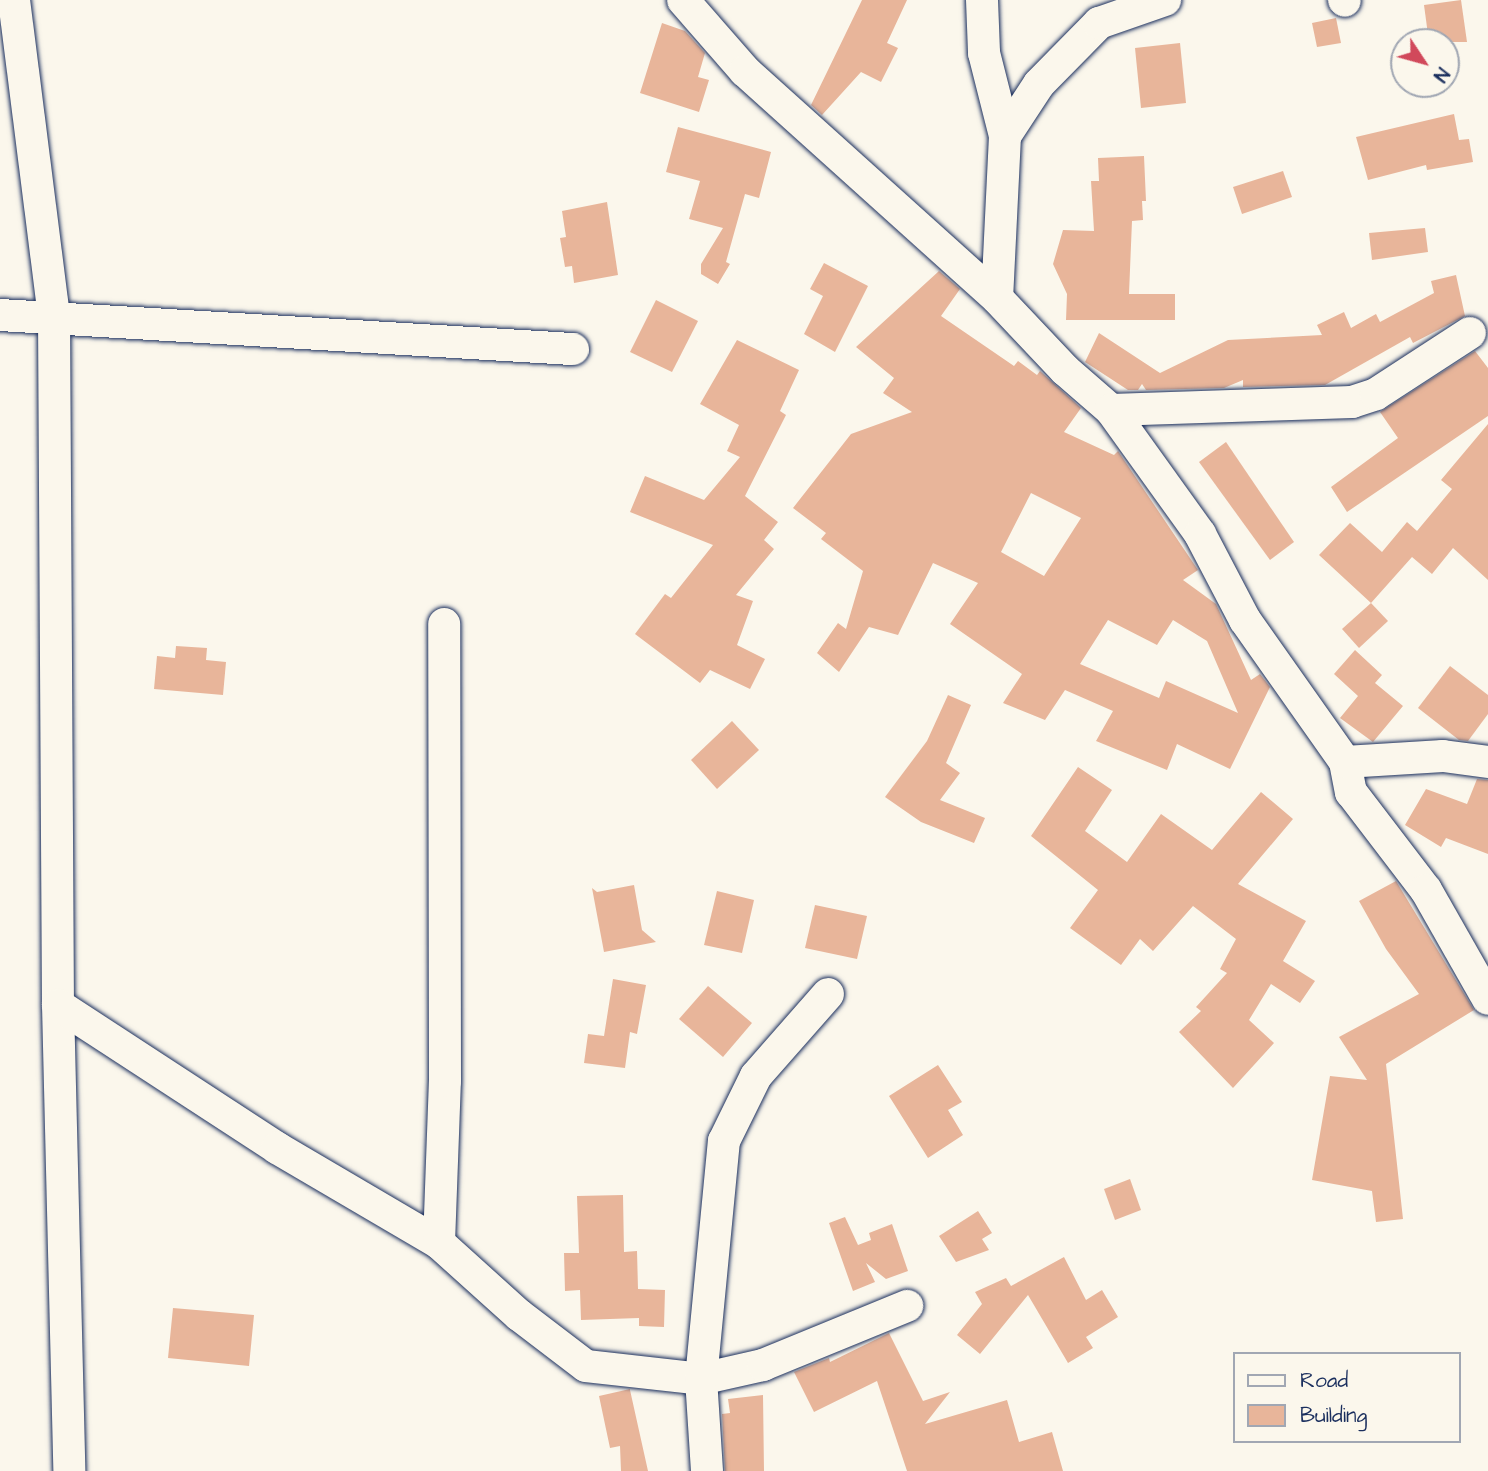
<!DOCTYPE html>
<style>
body{margin:0}
#map{position:relative;width:1488px;height:1471px;overflow:hidden;background:#fbf7ec;font-family:"Architects Daughter",sans-serif}
div>[style]{position:absolute}
.building>*{inset:0;background:#e8b59a}
.roads{filter:drop-shadow(0 0 2px #1b2f5e) drop-shadow(0 0 2px #1b2f5e)}
.street>*{height:32px;margin:-16px;padding:0 16px;transform-origin:16px;border-radius:16px;background:#fbf7ec}
span{translate:-50% -50%;white-space:nowrap;text-align:center;line-height:1.15;-webkit-text-stroke:5px #fbf7ec;paint-order:stroke}
.legend{position:absolute;left:1233px;top:1352px;width:228px;height:91px;box-sizing:border-box;background:#fbf7ec;border:2px solid #a1a7b3;margin:0;padding:9px 12px;list-style:none;font-size:21px;color:#1b2f5e}
.legend li{display:flex;align-items:center;gap:14px;height:35px}
.legend b{width:35px;border:2px solid #a1a7b3}
.north{position:absolute;left:1390px;top:28px;width:70px;height:70px;box-sizing:border-box;background:#fbf7ec;border:2px solid #a1a7b3;border-radius:50%;rotate:126deg;font-size:19px;font-weight:700;line-height:28px;text-align:center;color:#1b2f5e}
.north::after{content:'';display:block;margin:auto;width:24px;height:32px;background:#d1495b;clip-path:polygon(50% 0,100% 100%,50% 72%,0 100%)}
</style>
<div id="map">
<div class="building">
<i style="clip-path:polygon(862px 0,907px 0,887px 43px,898px 48px,881px 82px,861px 72px,822px 115px,811px 105px)"></i>
<i style="clip-path:polygon(1461px 0,1467px 42px,1429px 42px,1424px 5px)"></i>
<i style="clip-path:polygon(1336px 18px,1341px 43px,1317px 47px,1312px 23px)"></i>
<i style="clip-path:polygon(662px 23px,685px 31px,705px 53px,698px 77px,709px 80px,699px 112px,640px 93px)"></i>
<i style="clip-path:polygon(1180px 43px,1186px 103px,1141px 108px,1135px 48px)"></i>
<i style="clip-path:polygon(1454px 114px,1459px 140px,1469px 139px,1473px 162px,1427px 170px,1426px 165px,1368px 180px,1356px 137px)"></i>
<i style="clip-path:polygon(678px 127px,771px 152px,759px 198px,745px 194px,726px 262px,730px 264px,718px 284px,701px 274px,701px 264px,723px 228px,689px 219px,700px 181px,666px 172px)"></i>
<i style="clip-path:polygon(1144px 156px,1146px 201px,1142px 201px,1143px 220px,1132px 221px,1129px 294px,1175px 294px,1175px 320px,1066px 320px,1067px 294px,1053px 264px,1063px 230px,1094px 231px,1091px 181px,1099px 181px,1098px 158px)"></i>
<i style="clip-path:polygon(1283px 171px,1292px 197px,1242px 214px,1233px 187px)"></i>
<i style="clip-path:polygon(607px 202px,618px 275px,574px 283px,572px 266px,565px 267px,560px 238px,566px 237px,562px 211px)"></i>
<i style="clip-path:polygon(1425px 228px,1428px 252px,1372px 260px,1369px 233px)"></i>
<i style="clip-path:polygon(824px 263px,868px 286px,835px 352px,804px 334px,823px 296px,810px 289px)"></i>
<i style="clip-path:polygon(evenodd,939px 271px,960px 289px,941px 316px,1014px 366px,1018px 361px,1037px 375px,1040px 371px,1081px 408px,1064px 432px,1114px 455px,1118px 451px,1198px 570px,1183px 580px,1216px 604px,1251px 680px,1260px 674px,1270px 687px,1230px 769px,1177px 744px,1167px 770px,1096px 741px,1113px 711px,1065px 690px,1045px 720px,1003px 703px,1022px 674px,950px 624px,978px 583px,933px 563px,898px 635px,869px 627px,839px 672px,817px 653px,838px 623px,846px 629px,863px 571px,821px 539px,826px 533px,793px 508px,851px 434px,912px 412px,883px 393px,894px 378px,856px 347px,939px 271px,1031px 493px,1081px 518px,1044px 576px,1001px 552px,1031px 493px,939px 271px,1108px 620px,1157px 645px,1173px 620px,1207px 641px,1238px 713px,1166px 681px,1159px 698px,1080px 664px,1108px 620px)"></i>
<i style="clip-path:polygon(1456px 275px,1465px 316px,1413px 343px,1410px 337px,1325px 385px,1243px 387px,1243px 380px,1224px 388px,1146px 390px,1142px 384px,1138px 390px,1128px 390px,1085px 362px,1099px 333px,1160px 373px,1228px 340px,1322px 335px,1317px 325px,1344px 312px,1351px 328px,1376px 314px,1380px 322px,1434px 293px,1431px 281px)"></i>
<i style="clip-path:polygon(656px 300px,698px 321px,672px 372px,630px 352px)"></i>
<i style="clip-path:polygon(737px 340px,799px 370px,780px 411px,786px 415px,745px 496px,778px 522px,764px 540px,774px 549px,736px 595px,753px 601px,737px 645px,765px 659px,750px 689px,710px 670px,700px 683px,635px 634px,665px 594px,671px 598px,713px 545px,630px 512px,645px 476px,704px 500px,740px 457px,727px 451px,739px 425px,700px 404px)"></i>
<i style="clip-path:polygon(1475px 351px,1488px 368px,1488px 416px,1347px 512px,1331px 487px,1398px 438px,1380px 412px)"></i>
<i style="clip-path:polygon(1488px 424px,1488px 580px,1453px 548px,1432px 574px,1412px 557px,1371px 603px,1319px 555px,1350px 523px,1382px 552px,1407px 522px,1417px 531px,1452px 489px,1441px 480px)"></i>
<i style="clip-path:polygon(1226px 442px,1294px 542px,1270px 560px,1199px 462px)"></i>
<i style="clip-path:polygon(1371px 603px,1388px 621px,1359px 648px,1342px 629px)"></i>
<i style="clip-path:polygon(176px 646px,207px 648px,206px 660px,226px 662px,223px 695px,154px 689px,157px 656px,175px 658px)"></i>
<i style="clip-path:polygon(1355px 650px,1382px 675px,1375px 683px,1403px 706px,1373px 742px,1340px 718px,1358px 696px,1334px 674px)"></i>
<i style="clip-path:polygon(1450px 666px,1488px 695px,1488px 714px,1468px 741px,1459px 740px,1418px 708px)"></i>
<i style="clip-path:polygon(948px 695px,971px 705px,946px 763px,960px 773px,940px 800px,985px 818px,974px 843px,921px 822px,885px 797px,927px 741px)"></i>
<i style="clip-path:polygon(732px 721px,759px 750px,717px 789px,691px 760px)"></i>
<i style="clip-path:polygon(1078px 767px,1112px 790px,1085px 831px,1127px 862px,1161px 814px,1212px 850px,1261px 792px,1293px 819px,1238px 884px,1306px 921px,1283px 961px,1315px 981px,1300px 1003px,1271px 984px,1249px 1020px,1274px 1043px,1233px 1088px,1179px 1032px,1201px 1011px,1196px 1007px,1227px 973px,1220px 969px,1236px 939px,1193px 906px,1153px 951px,1140px 939px,1121px 965px,1070px 928px,1098px 890px,1031px 836px)"></i>
<i style="clip-path:polygon(1477px 779px,1488px 780px,1488px 854px,1446px 838px,1441px 847px,1405px 825px,1426px 789px,1467px 804px)"></i>
<i style="clip-path:polygon(1396px 881px,1474px 1010px,1386px 1064px,1403px 1219px,1376px 1222px,1372px 1191px,1312px 1180px,1330px 1076px,1367px 1080px,1339px 1037px,1419px 994px,1386px 949px,1359px 901px)"></i>
<i style="clip-path:polygon(634px 885px,642px 930px,656px 942px,604px 952px,592px 888px,597px 892px)"></i>
<i style="clip-path:polygon(717px 891px,754px 900px,742px 953px,704px 945px)"></i>
<i style="clip-path:polygon(815px 905px,867px 916px,857px 959px,805px 948px)"></i>
<i style="clip-path:polygon(613px 979px,646px 985px,637px 1034px,630px 1032px,625px 1068px,584px 1063px,588px 1034px,604px 1036px)"></i>
<i style="clip-path:polygon(708px 986px,752px 1023px,723px 1057px,679px 1019px)"></i>
<i style="clip-path:polygon(938px 1065px,962px 1102px,948px 1110px,963px 1135px,928px 1158px,889px 1096px)"></i>
<i style="clip-path:polygon(1130px 1179px,1141px 1210px,1115px 1220px,1104px 1189px)"></i>
<i style="clip-path:polygon(623px 1195px,624px 1252px,637px 1251px,638px 1289px,665px 1290px,664px 1327px,639px 1326px,639px 1318px,581px 1320px,580px 1290px,565px 1291px,564px 1253px,579px 1253px,577px 1196px)"></i>
<i style="clip-path:polygon(978px 1211px,992px 1233px,982px 1239px,989px 1250px,956px 1262px,939px 1236px)"></i>
<i style="clip-path:polygon(845px 1217px,858px 1245px,871px 1240px,869px 1233px,892px 1224px,908px 1271px,886px 1279px,866px 1263px,875px 1282px,853px 1291px,829px 1223px)"></i>
<i style="clip-path:polygon(1064px 1257px,1086px 1300px,1102px 1290px,1118px 1317px,1086px 1337px,1093px 1348px,1068px 1363px,1028px 1295px,980px 1354px,957px 1335px,982px 1304px,975px 1292px,1006px 1278px,1011px 1286px)"></i>
<i style="clip-path:polygon(173px 1308px,254px 1315px,249px 1366px,168px 1358px)"></i>
<i style="clip-path:polygon(889px 1333px,923px 1401px,950px 1392px,925px 1424px,1007px 1400px,1019px 1442px,1052px 1432px,1063px 1471px,907px 1471px,877px 1381px,814px 1412px,794px 1372px,829px 1358px,830px 1362px)"></i>
<i style="clip-path:polygon(630px 1389px,630px 1390px,648px 1471px,621px 1471px,620px 1446px,610px 1448px,599px 1396px)"></i>
<i style="clip-path:polygon(763px 1395px,764px 1471px,725px 1471px,722px 1414px,730px 1413px,728px 1399px)"></i>
</div>
<div class="roads">
<div class="street">
<i style="left:14px;top:0;width:318px;rotate:82.8deg"></i>
<i style="left:54px;top:315px;width:690px;rotate:89.67deg"></i>
<i style="left:58px;top:1005px;width:466px;rotate:88.6deg"></i>
<i style="left:683px;top:0;width:94px;rotate:48.9deg"></i>
<i style="left:745px;top:71px;width:339px;rotate:42deg"></i>
<i style="left:997px;top:298px;width:99px;rotate:46.6deg"></i>
<i style="left:1065px;top:370px;width:61px;rotate:41deg"></i>
<i style="left:1111px;top:410px;width:153px;rotate:54.3deg"></i>
<i style="left:1200px;top:534px;width:97px;rotate:62.4deg"></i>
<i style="left:1245px;top:620px;width:174px;rotate:54.8deg"></i>
<i style="left:1345px;top:762px;width:31px;rotate:79deg"></i>
<i style="left:1351px;top:792px;width:123px;rotate:52.6deg"></i>
<i style="left:1426px;top:890px;width:125px;rotate:60.4deg"></i>
<i style="left:982px;top:0;width:53px;rotate:87.8deg"></i>
<i style="left:984px;top:53px;width:86px;rotate:75.8deg"></i>
<i style="left:1005px;top:136px;width:162px;rotate:92.8deg"></i>
<i style="left:1344px;top:0;width:1px;rotate:45deg"></i>
<i style="left:1005px;top:136px;width:62px;rotate:-56.8deg"></i>
<i style="left:1039px;top:84px;width:86px;rotate:-45.5deg"></i>
<i style="left:1099px;top:23px;width:70px;rotate:-19.2deg"></i>
<i style="left:0;top:315px;width:574px;rotate:3.4deg"></i>
<i style="left:1111px;top:410px;width:241px;rotate:-1.9deg"></i>
<i style="left:1352px;top:402px;width:25px;rotate:-18deg"></i>
<i style="left:1376px;top:394px;width:112px;rotate:-33deg"></i>
<i style="left:1345px;top:762px;width:98px;rotate:-3.5deg"></i>
<i style="left:1443px;top:756px;width:45px;rotate:7.6deg"></i>
<i style="left:58px;top:1005px;width:262px;rotate:33.1deg"></i>
<i style="left:277px;top:1148px;width:188px;rotate:30.4deg"></i>
<i style="left:439px;top:1243px;width:108px;rotate:42deg"></i>
<i style="left:519px;top:1315px;width:84px;rotate:37.3deg"></i>
<i style="left:586px;top:1366px;width:116px;rotate:6.4deg"></i>
<i style="left:701px;top:1379px;width:64px;rotate:-12.7deg"></i>
<i style="left:763px;top:1365px;width:156px;rotate:-22.3deg"></i>
<i style="left:439px;top:1243px;width:162px;rotate:-87.9deg"></i>
<i style="left:445px;top:1081px;width:457px;rotate:-90.1deg"></i>
<i style="left:707px;top:1471px;width:92px;rotate:-93.7deg"></i>
<i style="left:701px;top:1379px;width:239px;rotate:-84.5deg"></i>
<i style="left:724px;top:1141px;width:72px;rotate:-63.8deg"></i>
<i style="left:756px;top:1076px;width:109px;rotate:-48.7deg"></i>
</div>
</div>
<ul class="legend">
<li><b style="height:9px;background:#fbf7ec"></b>Road</li>
<li><b style="height:19px;background:#e8b59a"></b>Building</li>
</ul>
<div class="north">N</div>
</div>
